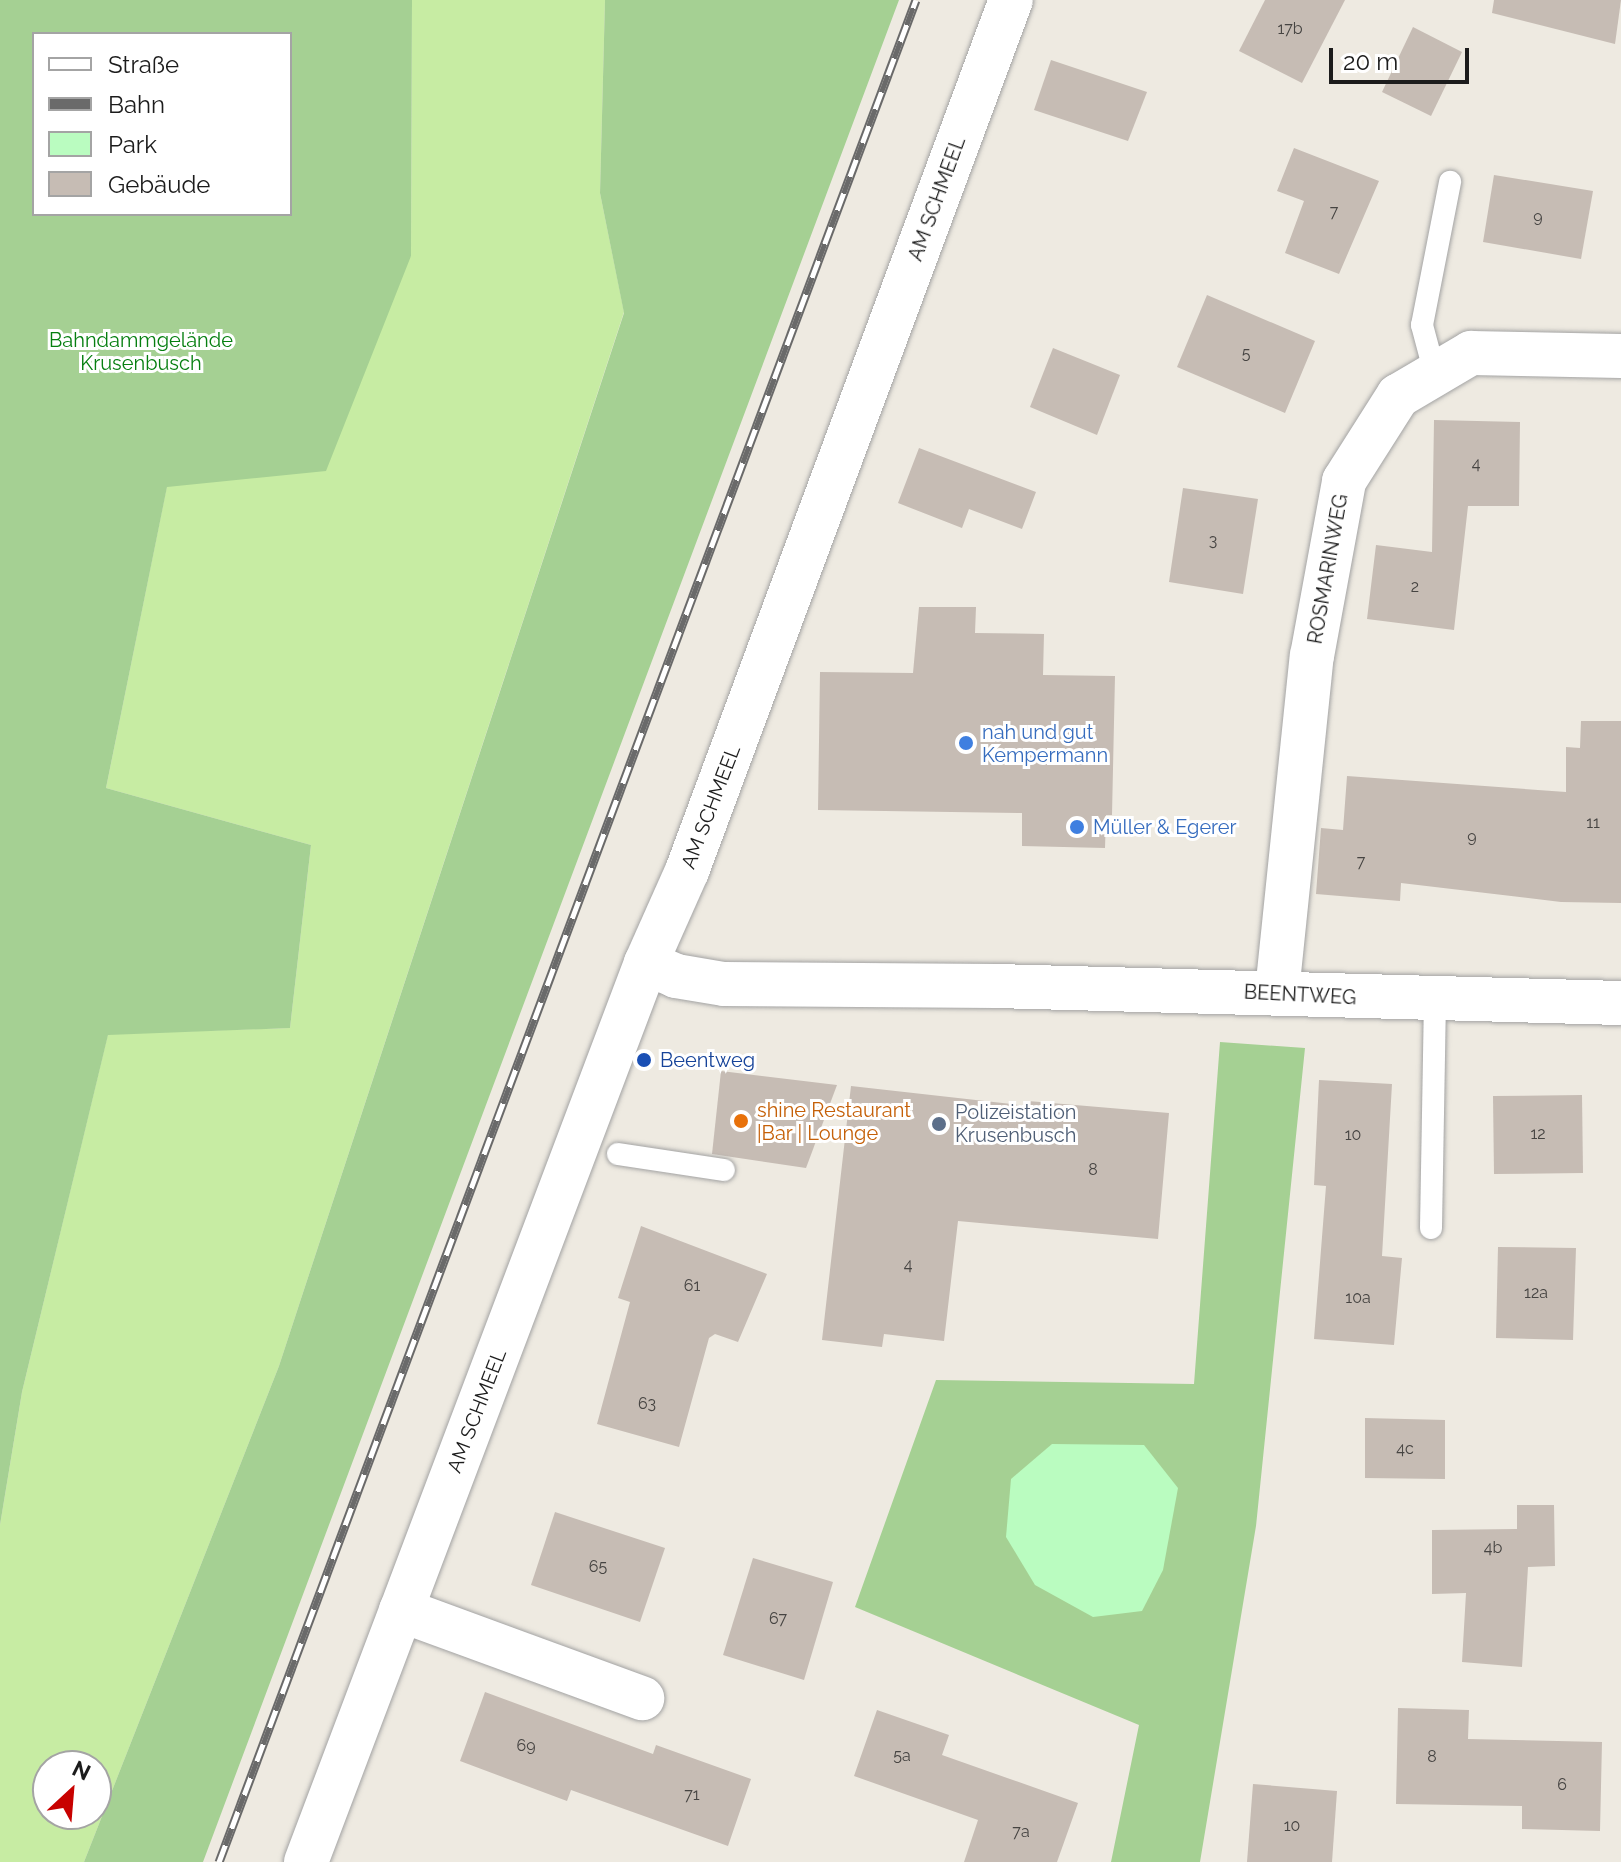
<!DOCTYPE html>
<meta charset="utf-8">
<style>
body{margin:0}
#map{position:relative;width:1621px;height:1862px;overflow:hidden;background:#eeeae1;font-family:Raleway,sans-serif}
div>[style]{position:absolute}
.grass>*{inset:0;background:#c7eca3}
.forest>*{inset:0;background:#a5d093}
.park>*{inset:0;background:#bafcc0}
.building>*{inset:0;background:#c6bcb4}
.roads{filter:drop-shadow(0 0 2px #a3a3a3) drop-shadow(0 0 2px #a3a3a3)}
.service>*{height:22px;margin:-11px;padding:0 11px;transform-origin:11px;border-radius:11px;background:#fff}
.minor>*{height:44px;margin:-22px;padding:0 22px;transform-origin:22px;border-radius:22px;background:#fff}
.rail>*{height:9px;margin-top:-4.5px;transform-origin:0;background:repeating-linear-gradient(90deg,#fff 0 18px,#6a6a6a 0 36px);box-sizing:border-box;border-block:2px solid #6a6a6a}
.dots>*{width:22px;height:22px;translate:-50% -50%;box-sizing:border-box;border:4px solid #fff;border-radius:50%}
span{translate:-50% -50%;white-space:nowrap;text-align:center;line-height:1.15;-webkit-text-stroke:6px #fff;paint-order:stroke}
.number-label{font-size:16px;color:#464442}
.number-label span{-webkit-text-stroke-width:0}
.street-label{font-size:20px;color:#1c1c1c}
.park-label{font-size:20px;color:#067f10}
.shop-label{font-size:20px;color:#366cbe}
.left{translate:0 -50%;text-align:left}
.transit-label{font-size:20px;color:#164399}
.food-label{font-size:20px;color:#c56008}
.service-label{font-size:20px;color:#4e5e75}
.legend{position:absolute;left:32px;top:32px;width:260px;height:184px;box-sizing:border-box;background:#fff;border:2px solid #a4a4a4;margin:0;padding:10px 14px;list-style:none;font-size:24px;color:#1c1c1c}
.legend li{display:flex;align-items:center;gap:16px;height:40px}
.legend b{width:40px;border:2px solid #a4a4a4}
.north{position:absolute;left:32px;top:1750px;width:80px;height:80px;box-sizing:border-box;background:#fff;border:2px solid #a4a4a4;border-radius:50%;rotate:26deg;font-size:22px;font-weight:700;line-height:32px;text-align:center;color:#1c1c1c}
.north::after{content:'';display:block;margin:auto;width:28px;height:36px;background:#c80100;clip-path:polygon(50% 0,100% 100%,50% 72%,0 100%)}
.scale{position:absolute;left:1329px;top:48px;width:140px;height:36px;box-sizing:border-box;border:4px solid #1c1c1c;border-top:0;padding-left:10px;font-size:24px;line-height:28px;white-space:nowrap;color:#1c1c1c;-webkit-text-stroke:6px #fff;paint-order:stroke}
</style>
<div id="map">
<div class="grass">
<i style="clip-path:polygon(evenodd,412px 0,605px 0,600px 193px,624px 312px,279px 1366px,84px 1862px,0 1862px,0 1525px,22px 1392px,108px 1034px,290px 1028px,311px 845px,106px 788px,167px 486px,411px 256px,412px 0,48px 1766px,96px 1766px,96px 1814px,48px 1814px,48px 1766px)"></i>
</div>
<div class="forest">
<i style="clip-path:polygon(evenodd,0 0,412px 0,411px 256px,326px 471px,167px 487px,106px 788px,311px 845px,290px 1028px,108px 1035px,22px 1392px,0 1525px,0 0,34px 34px,290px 34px,290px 214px,34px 214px,34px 34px)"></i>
<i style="clip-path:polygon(605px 0,899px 0,203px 1862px,84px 1862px,279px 1366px,624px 313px,600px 193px)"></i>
<i style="clip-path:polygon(1220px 1042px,1305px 1048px,1256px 1526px,1200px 1862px,1111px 1862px,1139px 1725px,855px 1607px,936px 1380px,1194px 1384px)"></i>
</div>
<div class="park">
<i style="clip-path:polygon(1052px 1444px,1144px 1445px,1178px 1488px,1163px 1570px,1142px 1611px,1093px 1617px,1035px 1585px,1006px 1537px,1011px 1479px)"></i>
</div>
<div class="building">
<i style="clip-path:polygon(1265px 0,1345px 0,1302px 83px,1239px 51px)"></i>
<i style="clip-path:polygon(1494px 0,1621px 0,1615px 44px,1492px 13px)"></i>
<i style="clip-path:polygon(1413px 27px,1462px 52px,1431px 116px,1382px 92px)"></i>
<i style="clip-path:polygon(1051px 60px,1147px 92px,1128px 141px,1034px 110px)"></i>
<i style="clip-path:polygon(1294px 148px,1379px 181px,1339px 274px,1285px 253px,1304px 201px,1277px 191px)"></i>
<i style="clip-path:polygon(1494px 175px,1593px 191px,1581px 259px,1483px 242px)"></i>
<i style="clip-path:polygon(1207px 295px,1315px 341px,1285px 413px,1177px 367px)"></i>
<i style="clip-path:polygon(1053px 348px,1120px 375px,1097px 435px,1030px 407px)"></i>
<i style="clip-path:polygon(1434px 420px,1520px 422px,1519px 506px,1468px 506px,1454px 630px,1367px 619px,1376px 545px,1432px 552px)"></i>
<i style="clip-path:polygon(919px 448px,1036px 492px,1022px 529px,969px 509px,962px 528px,898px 503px)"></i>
<i style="clip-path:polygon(1183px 488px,1258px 499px,1243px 594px,1169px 582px)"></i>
<i style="clip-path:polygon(919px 607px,976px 607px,975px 633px,1044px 634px,1043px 675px,1115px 676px,1112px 815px,1106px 815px,1105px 848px,1022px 846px,1022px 813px,818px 810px,820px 672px,913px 673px)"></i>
<i style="clip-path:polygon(1581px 721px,1621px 721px,1621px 903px,1561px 902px,1401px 883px,1400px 901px,1316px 894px,1321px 828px,1343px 830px,1347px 776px,1566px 792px,1566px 747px,1580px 748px)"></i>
<i style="clip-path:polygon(721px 1071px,837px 1085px,806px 1168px,712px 1154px)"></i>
<i style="clip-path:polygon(1319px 1080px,1392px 1084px,1382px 1256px,1402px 1258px,1394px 1345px,1314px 1339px,1326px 1186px,1314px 1185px)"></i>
<i style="clip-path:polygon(851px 1086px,1028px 1106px,1028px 1101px,1169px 1113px,1158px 1239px,958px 1221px,944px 1341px,884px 1334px,882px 1347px,822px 1340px)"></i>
<i style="clip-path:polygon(1582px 1095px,1583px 1173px,1494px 1174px,1493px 1096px)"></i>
<i style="clip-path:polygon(641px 1226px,767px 1274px,738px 1342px,715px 1334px,709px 1338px,679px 1447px,597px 1424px,630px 1302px,618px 1298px)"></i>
<i style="clip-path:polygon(1498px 1247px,1576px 1248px,1573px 1340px,1496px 1338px)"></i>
<i style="clip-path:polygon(1365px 1418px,1445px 1420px,1445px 1479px,1365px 1478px)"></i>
<i style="clip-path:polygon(1517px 1505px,1554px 1505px,1555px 1566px,1528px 1567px,1522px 1667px,1462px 1662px,1466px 1593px,1432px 1594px,1432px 1530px,1517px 1529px)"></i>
<i style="clip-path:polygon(555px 1512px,665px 1548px,640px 1622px,531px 1585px)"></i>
<i style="clip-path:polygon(753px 1558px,833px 1582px,804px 1680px,723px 1655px)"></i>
<i style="clip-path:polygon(485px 1692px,653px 1754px,656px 1745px,751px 1779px,728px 1846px,571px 1790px,567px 1801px,460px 1761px)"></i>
<i style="clip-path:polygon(1398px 1708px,1469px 1710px,1468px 1739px,1602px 1742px,1600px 1831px,1522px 1829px,1522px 1806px,1396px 1804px)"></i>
<i style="clip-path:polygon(877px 1710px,949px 1735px,942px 1755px,1078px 1803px,1057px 1862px,964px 1862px,978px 1820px,854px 1776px)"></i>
<i style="clip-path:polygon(1253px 1784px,1337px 1791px,1332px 1862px,1247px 1862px)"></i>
</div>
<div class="roads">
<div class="service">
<i style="left:1435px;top:374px;width:51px;rotate:-104.9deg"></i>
<i style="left:1422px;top:325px;width:146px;rotate:-78.9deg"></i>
<i style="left:618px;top:1154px;width:107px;rotate:8.6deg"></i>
<i style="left:1431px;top:1228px;width:228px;rotate:-89deg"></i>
</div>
<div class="minor">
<i style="left:646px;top:963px;width:33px;rotate:23deg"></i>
<i style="left:676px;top:976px;width:49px;rotate:9.5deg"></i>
<i style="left:724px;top:984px;width:272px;rotate:0.4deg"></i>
<i style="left:996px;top:986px;width:625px;rotate:1.56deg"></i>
<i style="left:1277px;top:992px;width:338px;rotate:-84.1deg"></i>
<i style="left:1312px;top:656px;width:178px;rotate:-79.6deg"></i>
<i style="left:1344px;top:481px;width:101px;rotate:-57.6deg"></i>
<i style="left:1398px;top:396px;width:85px;rotate:-30.5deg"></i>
<i style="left:1471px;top:353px;width:150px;rotate:1.1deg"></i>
<i style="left:401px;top:1610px;width:257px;rotate:20.1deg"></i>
<i style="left:306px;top:1862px;width:961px;rotate:-69.28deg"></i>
<i style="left:646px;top:963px;width:101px;rotate:-66deg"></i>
<i style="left:687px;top:871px;width:929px;rotate:-69.6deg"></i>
</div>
</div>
<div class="rail">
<i style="left:219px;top:1862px;width:1988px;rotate:-69.48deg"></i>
</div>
<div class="dots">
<i style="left:966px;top:743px;background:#3f7fe0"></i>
<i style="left:1077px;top:827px;background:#3f7fe0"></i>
<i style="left:644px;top:1060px;background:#1a4fb4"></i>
<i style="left:741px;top:1121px;background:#e8710a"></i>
<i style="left:939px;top:1124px;background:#5c6f8a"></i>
</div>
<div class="number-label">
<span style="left:1290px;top:29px">17b</span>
<span style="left:1334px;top:212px">7</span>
<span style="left:1538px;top:217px">9</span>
<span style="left:1246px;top:354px">5</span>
<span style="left:1476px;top:464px">4</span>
<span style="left:1213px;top:541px">3</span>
<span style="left:1415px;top:587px">2</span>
<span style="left:1593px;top:823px">11</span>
<span style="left:1472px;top:837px">9</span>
<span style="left:1361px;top:862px">7</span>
<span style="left:1538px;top:1134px">12</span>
<span style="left:1353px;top:1135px">10</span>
<span style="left:1093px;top:1170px">8</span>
<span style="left:908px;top:1265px">4</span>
<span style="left:692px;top:1286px">61</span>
<span style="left:1536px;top:1293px">12a</span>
<span style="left:1358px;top:1298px">10a</span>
<span style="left:647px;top:1404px">63</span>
<span style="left:1405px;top:1449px">4c</span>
<span style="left:1493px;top:1548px">4b</span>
<span style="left:598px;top:1567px">65</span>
<span style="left:778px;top:1619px">67</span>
<span style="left:526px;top:1746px">69</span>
<span style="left:902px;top:1756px">5a</span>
<span style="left:1432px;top:1757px">8</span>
<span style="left:1562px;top:1785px">6</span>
<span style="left:692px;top:1795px">71</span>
<span style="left:1292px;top:1826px">10</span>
<span style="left:1021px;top:1832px">7a</span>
</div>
<div class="street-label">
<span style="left:937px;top:199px;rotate:-70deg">AM SCHMEEL</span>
<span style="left:1328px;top:569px;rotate:-80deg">ROSMARINWEG</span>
<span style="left:711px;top:807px;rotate:-69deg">AM SCHMEEL</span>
<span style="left:1300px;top:995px;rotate:3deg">BEENTWEG</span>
<span style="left:477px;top:1411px;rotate:-69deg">AM SCHMEEL</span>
</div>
<div class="park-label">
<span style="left:141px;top:352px">Bahndammgelände<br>Krusenbusch</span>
</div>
<div class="shop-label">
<span class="left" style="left:982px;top:744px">nah und gut<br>Kempermann</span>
<span class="left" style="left:1093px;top:827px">Müller &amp; Egerer</span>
</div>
<div class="transit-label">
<span class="left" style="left:660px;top:1060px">Beentweg</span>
</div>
<div class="food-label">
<span class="left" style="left:757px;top:1122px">shine Restaurant<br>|Bar | Lounge</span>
</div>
<div class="service-label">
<span class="left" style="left:955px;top:1124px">Polizeistation<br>Krusenbusch</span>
</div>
<ul class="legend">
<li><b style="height:10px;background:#fff"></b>Straße</li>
<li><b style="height:10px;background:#6a6a6a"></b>Bahn</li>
<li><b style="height:22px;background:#bafcc0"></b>Park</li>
<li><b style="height:22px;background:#c6bcb4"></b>Gebäude</li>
</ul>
<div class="north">N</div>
<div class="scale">20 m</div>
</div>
